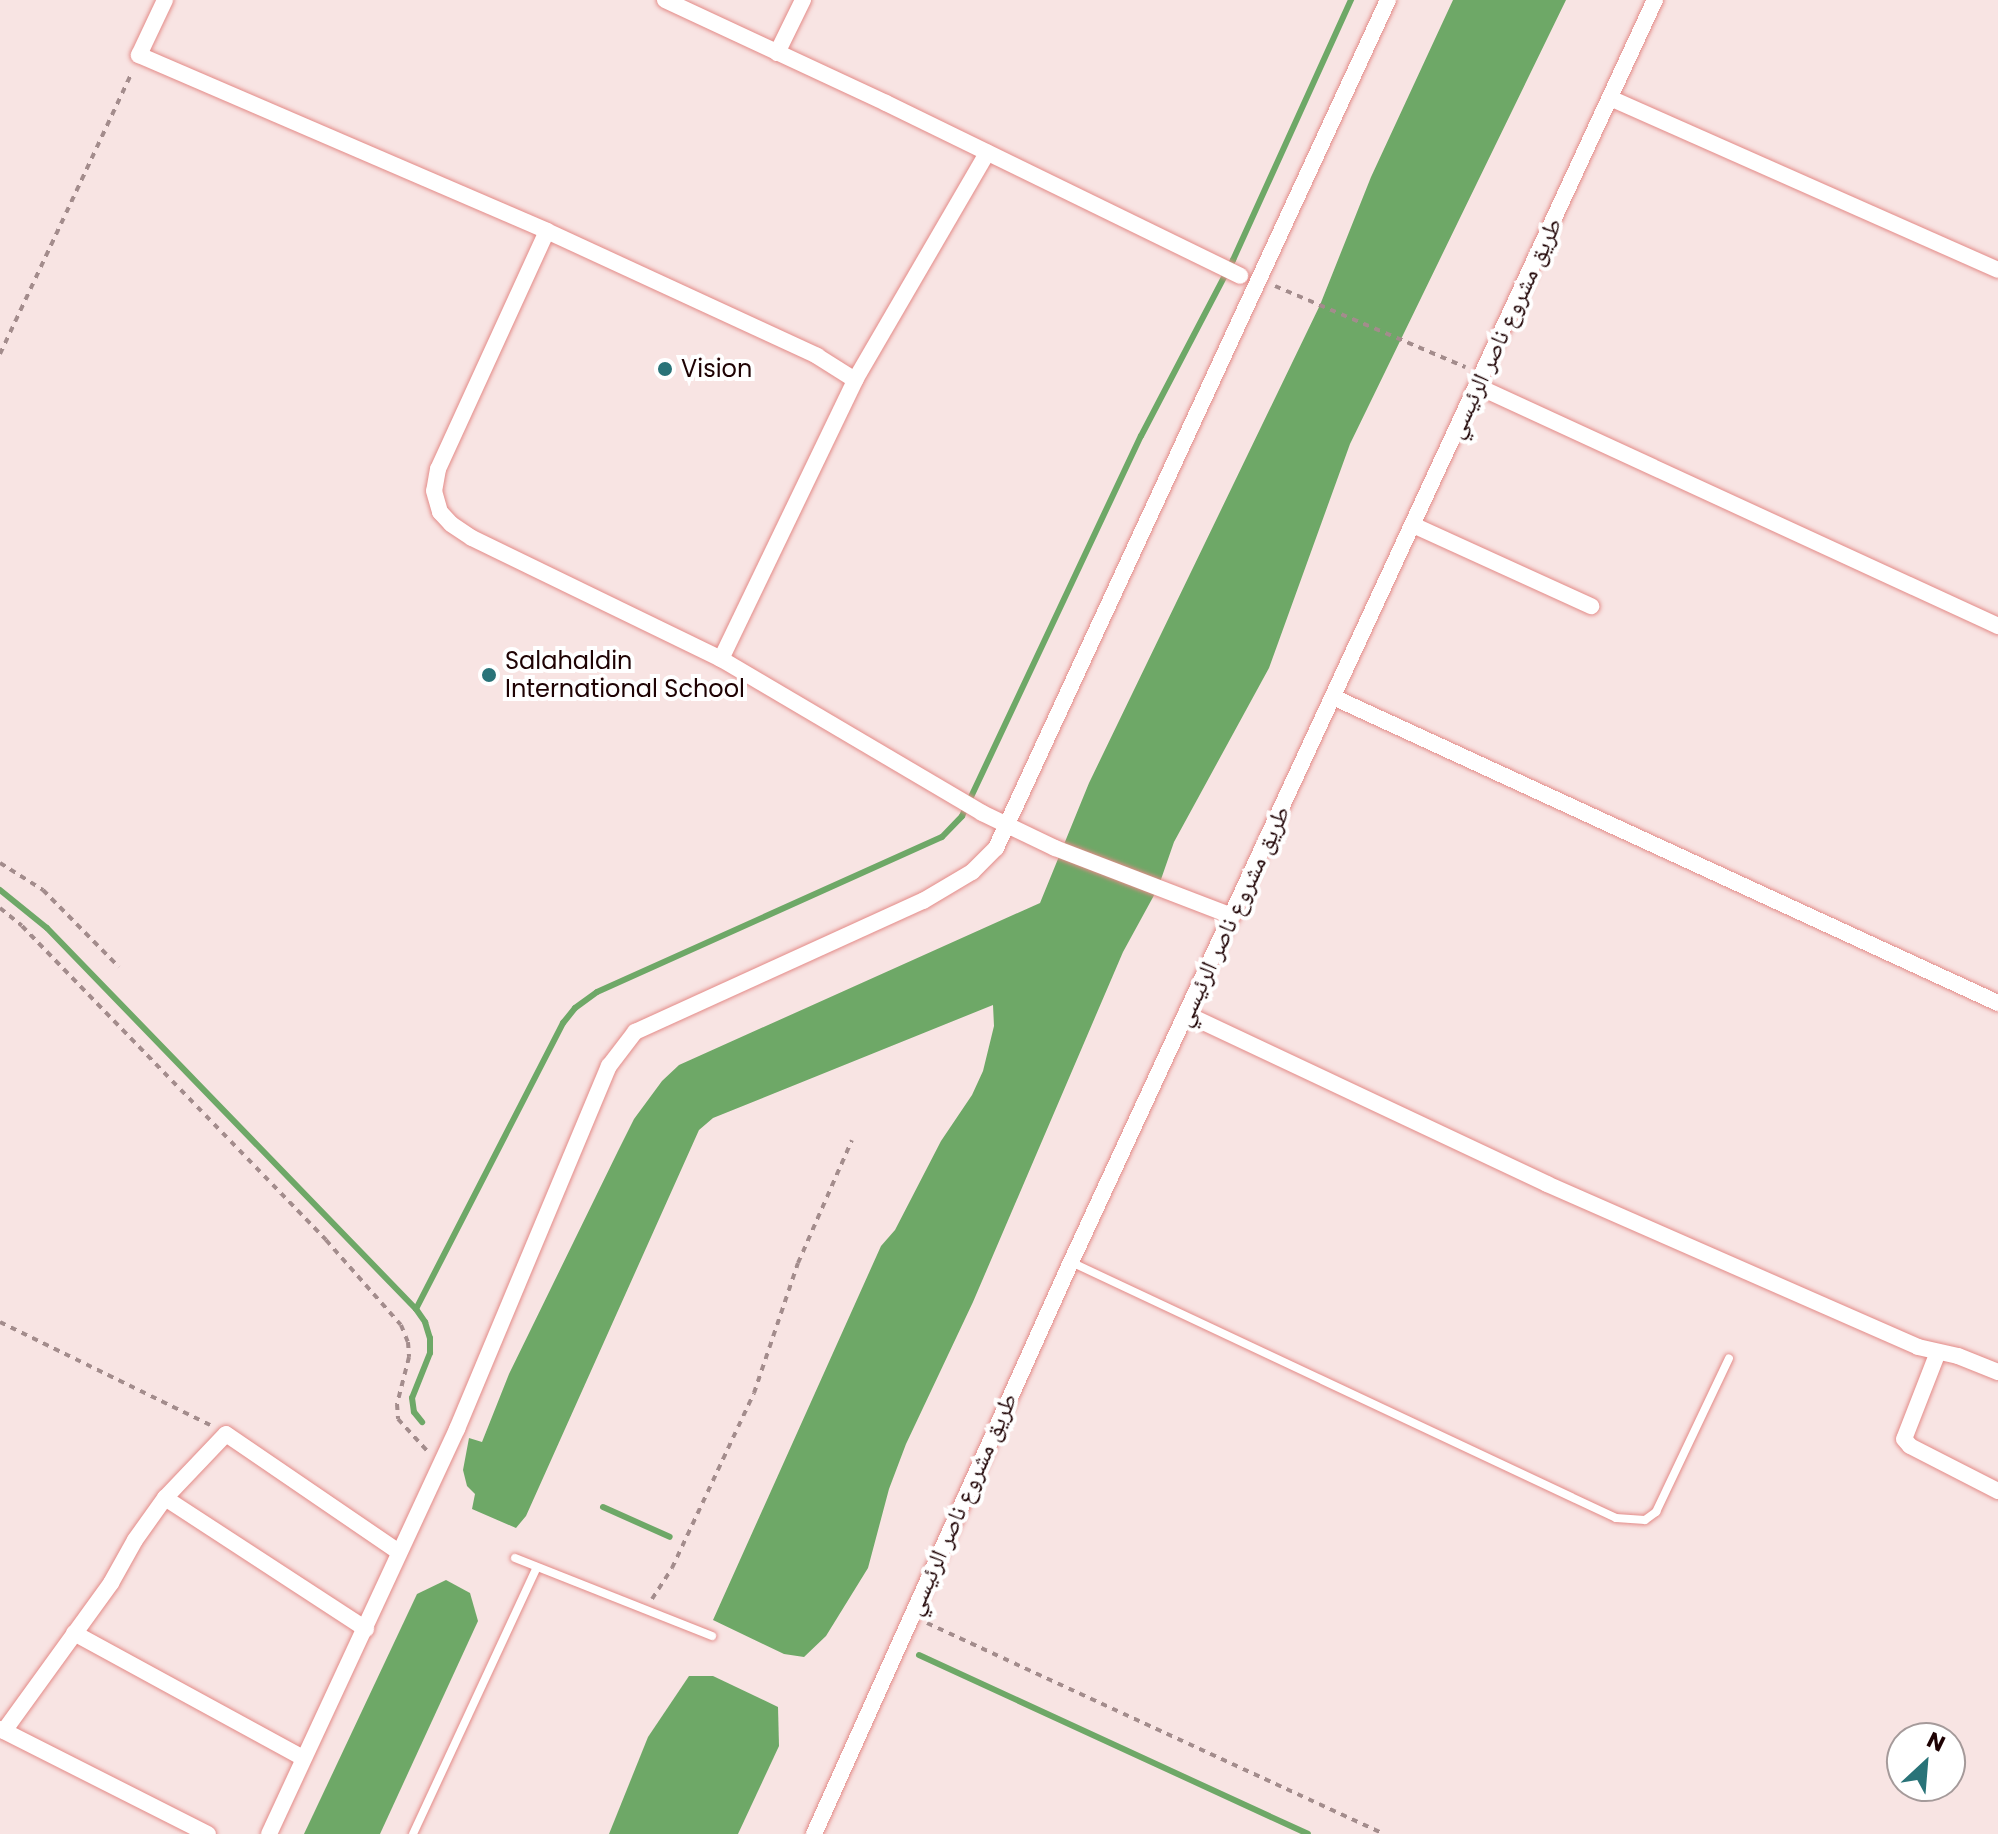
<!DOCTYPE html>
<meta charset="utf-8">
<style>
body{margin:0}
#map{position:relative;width:1998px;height:1834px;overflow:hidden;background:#f8e4e3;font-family:Poppins,"Noto Naskh Arabic",sans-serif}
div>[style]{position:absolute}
.water>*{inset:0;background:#6ea867}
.stream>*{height:6px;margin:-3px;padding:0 3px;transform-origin:3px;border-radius:3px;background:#6ea867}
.path>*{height:4px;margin-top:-2px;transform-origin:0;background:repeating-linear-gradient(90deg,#a38c8c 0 6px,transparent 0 12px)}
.roads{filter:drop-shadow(0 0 2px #e38b88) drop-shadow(0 0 2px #e38b88)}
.service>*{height:8px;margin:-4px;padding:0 4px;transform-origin:4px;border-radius:4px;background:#fff}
.minor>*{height:16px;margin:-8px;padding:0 8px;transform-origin:8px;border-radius:8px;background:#fff}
.dots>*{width:22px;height:22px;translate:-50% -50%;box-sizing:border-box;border:4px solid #fff;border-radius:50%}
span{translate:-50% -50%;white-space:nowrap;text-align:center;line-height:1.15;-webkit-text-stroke:8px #fff;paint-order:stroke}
.street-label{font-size:24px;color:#1e0203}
.poi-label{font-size:24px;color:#1e0203}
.left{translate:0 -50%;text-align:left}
.north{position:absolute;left:1886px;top:1722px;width:80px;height:80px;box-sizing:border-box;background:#fff;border:2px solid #a59a9a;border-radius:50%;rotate:26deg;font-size:22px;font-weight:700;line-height:32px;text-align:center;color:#1e0203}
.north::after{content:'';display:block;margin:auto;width:28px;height:36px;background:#297378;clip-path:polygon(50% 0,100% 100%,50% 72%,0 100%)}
</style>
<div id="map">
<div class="water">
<i style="clip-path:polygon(1453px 0,1566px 0,1350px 444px,1269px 668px,1174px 842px,1158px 888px,1123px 952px,973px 1302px,906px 1444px,889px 1489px,868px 1568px,826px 1636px,804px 1657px,784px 1654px,713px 1620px,881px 1246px,895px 1230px,941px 1141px,972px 1095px,983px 1071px,994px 1026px,993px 1005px,713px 1118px,699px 1130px,526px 1516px,516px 1528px,472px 1509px,475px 1494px,467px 1486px,463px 1470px,469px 1438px,482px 1442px,509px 1374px,618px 1151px,634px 1119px,662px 1081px,679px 1065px,1040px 903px,1089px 783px,1320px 305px,1371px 177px)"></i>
<i style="clip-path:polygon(446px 1580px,470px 1593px,478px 1621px,380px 1834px,304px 1834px,417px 1594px)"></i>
<i style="clip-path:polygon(689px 1676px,713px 1676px,778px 1707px,779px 1746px,738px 1834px,609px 1834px,648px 1737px)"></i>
</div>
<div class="stream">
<i style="left:0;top:890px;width:60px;rotate:39deg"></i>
<i style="left:47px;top:928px;width:530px;rotate:45.92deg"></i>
<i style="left:416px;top:1309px;width:16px;rotate:55deg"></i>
<i style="left:425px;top:1322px;width:17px;rotate:73deg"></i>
<i style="left:430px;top:1338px;width:15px;rotate:90deg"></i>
<i style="left:430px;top:1353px;width:48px;rotate:111.8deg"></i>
<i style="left:412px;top:1398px;width:14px;rotate:82deg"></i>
<i style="left:414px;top:1412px;width:13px;rotate:51deg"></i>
<i style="left:416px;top:1309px;width:322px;rotate:-62.8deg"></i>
<i style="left:563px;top:1023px;width:19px;rotate:-51deg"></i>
<i style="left:575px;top:1008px;width:27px;rotate:-36deg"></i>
<i style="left:597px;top:992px;width:378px;rotate:-24.2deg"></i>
<i style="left:942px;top:837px;width:29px;rotate:-46deg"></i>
<i style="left:962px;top:816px;width:420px;rotate:-64.8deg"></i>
<i style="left:1141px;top:436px;width:199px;rotate:-62.4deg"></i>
<i style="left:1233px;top:260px;width:286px;rotate:-65.6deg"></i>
<i style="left:603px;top:1507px;width:73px;rotate:24.1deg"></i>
<i style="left:919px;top:1655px;width:428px;rotate:24.7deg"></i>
</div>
<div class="path">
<i style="left:1275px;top:286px;width:207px;rotate:23.1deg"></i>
<i style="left:0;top:354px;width:311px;rotate:-64.9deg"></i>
<i style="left:0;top:863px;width:51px;rotate:32.1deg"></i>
<i style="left:43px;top:890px;width:108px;rotate:45.4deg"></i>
<i style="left:0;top:908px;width:28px;rotate:39deg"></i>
<i style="left:22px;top:926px;width:437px;rotate:45.9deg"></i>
<i style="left:326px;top:1240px;width:113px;rotate:48.6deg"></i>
<i style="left:401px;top:1325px;width:18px;rotate:68deg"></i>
<i style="left:408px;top:1342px;width:15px;rotate:86deg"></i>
<i style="left:409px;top:1357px;width:49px;rotate:104.3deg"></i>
<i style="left:397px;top:1404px;width:15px;rotate:86deg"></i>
<i style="left:398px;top:1419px;width:46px;rotate:47.6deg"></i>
<i style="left:0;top:1322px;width:234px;rotate:26.1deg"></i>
<i style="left:652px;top:1599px;width:37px;rotate:-57deg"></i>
<i style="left:672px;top:1568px;width:193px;rotate:-64.9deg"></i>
<i style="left:754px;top:1393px;width:137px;rotate:-71.3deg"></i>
<i style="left:798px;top:1263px;width:134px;rotate:-66.3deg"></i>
<i style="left:927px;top:1623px;width:503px;rotate:24.78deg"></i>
</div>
<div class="roads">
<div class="service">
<i style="left:1071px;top:1262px;width:602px;rotate:25.16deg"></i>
<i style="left:1616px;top:1518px;width:29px;rotate:4deg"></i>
<i style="left:1645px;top:1520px;width:14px;rotate:-36deg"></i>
<i style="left:1656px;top:1512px;width:170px;rotate:-64.6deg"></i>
<i style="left:515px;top:1558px;width:212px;rotate:21.6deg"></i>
<i style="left:413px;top:1834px;width:294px;rotate:-65.1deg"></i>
</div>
<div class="minor">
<i style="left:165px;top:0;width:61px;rotate:115.3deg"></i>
<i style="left:139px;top:55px;width:444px;rotate:23.3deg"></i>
<i style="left:547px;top:231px;width:298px;rotate:24.8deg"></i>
<i style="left:817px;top:356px;width:45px;rotate:32.3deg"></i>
<i style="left:665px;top:0;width:244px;rotate:25deg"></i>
<i style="left:886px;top:103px;width:394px;rotate:26deg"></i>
<i style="left:777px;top:53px;width:59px;rotate:-63.9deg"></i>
<i style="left:1610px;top:98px;width:424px;rotate:23.9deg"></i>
<i style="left:547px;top:231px;width:262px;rotate:114.6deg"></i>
<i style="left:438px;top:469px;width:22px;rotate:100deg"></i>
<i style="left:434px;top:491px;width:22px;rotate:74deg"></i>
<i style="left:440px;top:512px;width:16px;rotate:47deg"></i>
<i style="left:451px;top:524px;width:25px;rotate:34deg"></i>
<i style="left:472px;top:538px;width:277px;rotate:25.9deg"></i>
<i style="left:721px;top:659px;width:303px;rotate:30.5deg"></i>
<i style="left:982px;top:813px;width:81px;rotate:25.6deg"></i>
<i style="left:1055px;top:848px;width:190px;rotate:21deg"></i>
<i style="left:1477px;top:386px;width:574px;rotate:24.73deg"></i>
<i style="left:1413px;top:525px;width:196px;rotate:24.5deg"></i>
<i style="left:721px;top:659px;width:310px;rotate:-64.3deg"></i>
<i style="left:855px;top:380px;width:263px;rotate:-59.8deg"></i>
<i style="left:1333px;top:697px;width:732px;rotate:24.71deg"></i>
<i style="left:1186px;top:1014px;width:399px;rotate:25.2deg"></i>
<i style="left:1547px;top:1184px;width:405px;rotate:23.7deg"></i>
<i style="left:1918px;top:1347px;width:41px;rotate:12.7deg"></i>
<i style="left:1958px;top:1356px;width:43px;rotate:21.8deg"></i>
<i style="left:1938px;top:1352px;width:93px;rotate:111.3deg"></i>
<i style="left:1904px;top:1439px;width:9px;rotate:49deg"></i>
<i style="left:1910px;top:1446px;width:99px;rotate:27.1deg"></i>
<i style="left:165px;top:1498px;width:240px;rotate:33.1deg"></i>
<i style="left:74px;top:1633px;width:261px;rotate:28.6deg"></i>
<i style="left:0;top:1729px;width:233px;rotate:26.8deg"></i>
<i style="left:4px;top:1731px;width:183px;rotate:-54.1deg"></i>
<i style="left:111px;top:1583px;width:49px;rotate:-60.8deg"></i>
<i style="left:135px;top:1540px;width:52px;rotate:-54.5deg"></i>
<i style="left:165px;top:1498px;width:88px;rotate:-46.4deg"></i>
<i style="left:226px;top:1434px;width:209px;rotate:34.3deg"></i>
<i style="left:269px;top:1834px;width:447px;rotate:-65.1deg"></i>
<i style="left:457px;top:1429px;width:394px;rotate:-67.3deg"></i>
<i style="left:609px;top:1066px;width:43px;rotate:-52.6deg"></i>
<i style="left:635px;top:1032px;width:316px;rotate:-24.5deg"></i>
<i style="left:923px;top:901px;width:57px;rotate:-30.6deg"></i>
<i style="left:972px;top:872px;width:34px;rotate:-45deg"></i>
<i style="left:996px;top:848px;width:934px;rotate:-65.19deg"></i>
<i style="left:814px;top:1834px;width:627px;rotate:-65.81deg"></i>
<i style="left:1071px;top:1262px;width:1391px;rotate:-65.17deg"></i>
</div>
</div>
<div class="dots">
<i style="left:665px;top:369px;background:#297378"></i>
<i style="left:489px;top:675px;background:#297378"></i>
</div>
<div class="street-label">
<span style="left:1504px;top:328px;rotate:-65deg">طريق مشروع ناصر الرئيسي</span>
<span style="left:1232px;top:916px;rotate:-65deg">طريق مشروع ناصر الرئيسي</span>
<span style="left:961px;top:1504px;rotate:-66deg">طريق مشروع ناصر الرئيسي</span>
</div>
<div class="poi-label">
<span class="left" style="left:681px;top:369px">Vision</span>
<span class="left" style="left:505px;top:675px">Salahaldin<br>International School</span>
</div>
<div class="north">N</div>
</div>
